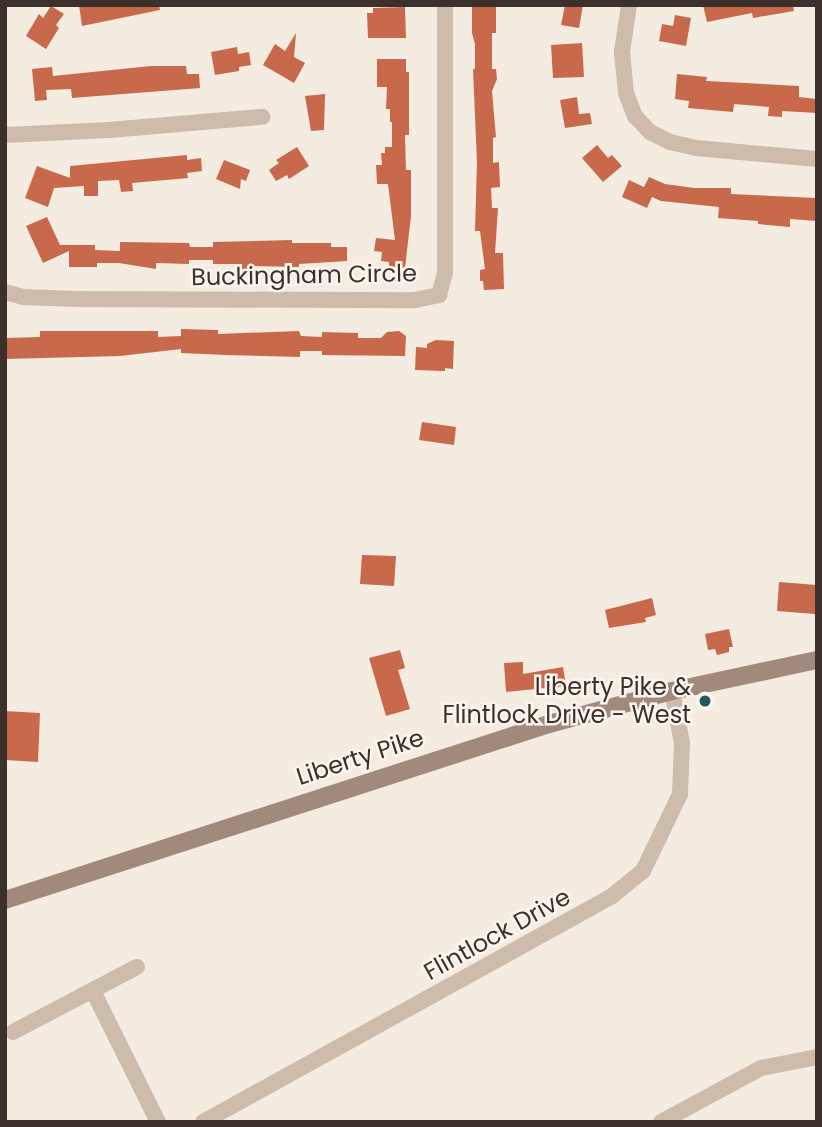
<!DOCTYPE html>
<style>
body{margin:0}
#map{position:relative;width:822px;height:1127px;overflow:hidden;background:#f4ebe1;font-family:Poppins,sans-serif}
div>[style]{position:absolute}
.building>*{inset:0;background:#c8694b}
.street>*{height:16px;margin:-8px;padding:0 8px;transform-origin:8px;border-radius:8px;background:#cdbbac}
.secondary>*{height:18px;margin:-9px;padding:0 9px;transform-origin:9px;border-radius:9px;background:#a18a7d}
.dots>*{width:19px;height:19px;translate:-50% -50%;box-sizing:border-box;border:4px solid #fbf5ee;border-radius:50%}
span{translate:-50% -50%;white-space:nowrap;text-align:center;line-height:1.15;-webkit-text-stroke:5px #fbf5ee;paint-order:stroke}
.street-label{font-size:24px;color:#3b302b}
.poi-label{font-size:24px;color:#3b302b}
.right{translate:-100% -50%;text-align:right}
.frame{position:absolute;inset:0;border:7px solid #3b302b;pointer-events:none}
</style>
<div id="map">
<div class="building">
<i style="clip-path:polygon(79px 5px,159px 5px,160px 10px,82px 26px)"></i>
<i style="clip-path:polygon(472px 5px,496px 5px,496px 33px,492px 33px,492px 69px,496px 69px,497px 79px,492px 91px,496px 137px,493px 138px,493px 163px,499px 162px,500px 187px,491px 188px,492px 208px,498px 208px,495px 253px,503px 253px,504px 289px,484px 290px,483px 281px,480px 281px,480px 270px,485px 269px,480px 231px,475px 231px,477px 163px,473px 69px,475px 69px,475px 44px,472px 33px)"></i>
<i style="clip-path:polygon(565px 5px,583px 5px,579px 28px,561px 25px)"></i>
<i style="clip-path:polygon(703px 5px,793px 5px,794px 11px,753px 18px,752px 13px,707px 22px)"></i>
<i style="clip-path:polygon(51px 6px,64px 14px,56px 25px,59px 28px,46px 49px,26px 36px,39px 14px,43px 18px)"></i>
<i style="clip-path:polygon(405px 7px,406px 38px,368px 38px,367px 13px,373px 13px,373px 8px)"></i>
<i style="clip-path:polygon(675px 15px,691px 18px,686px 46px,659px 41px,662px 24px,673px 26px)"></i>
<i style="clip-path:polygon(296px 33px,294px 57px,305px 63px,294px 83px,263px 65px,275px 44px,285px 51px)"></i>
<i style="clip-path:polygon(582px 43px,584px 77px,553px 78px,551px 45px)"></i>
<i style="clip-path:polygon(237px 47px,238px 54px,249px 52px,251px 65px,239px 67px,239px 71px,215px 75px,211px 52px)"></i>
<i style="clip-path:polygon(377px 59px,406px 59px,406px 72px,409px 72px,409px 135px,405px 135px,406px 170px,411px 170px,411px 216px,405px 268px,389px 266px,389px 262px,381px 261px,382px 252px,374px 251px,376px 238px,395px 240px,388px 184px,377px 184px,376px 165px,382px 165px,381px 153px,385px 153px,385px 147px,392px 147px,392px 122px,390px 122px,390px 109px,386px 109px,387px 87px,377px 87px)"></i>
<i style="clip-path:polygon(151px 66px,186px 66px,187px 74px,199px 74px,200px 88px,72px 98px,71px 89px,46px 90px,47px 100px,35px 101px,32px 69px,52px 67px,53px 76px)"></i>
<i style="clip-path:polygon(677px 74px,707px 77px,706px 81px,799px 86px,799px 97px,817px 99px,817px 113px,782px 111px,782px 117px,768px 116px,769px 107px,734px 104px,733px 112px,688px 108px,689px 101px,675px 99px)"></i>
<i style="clip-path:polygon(325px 94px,324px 130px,311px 131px,305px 96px)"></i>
<i style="clip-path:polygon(577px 97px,579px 114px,590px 113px,592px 124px,565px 128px,560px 100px)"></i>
<i style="clip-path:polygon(597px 145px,608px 158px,612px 155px,622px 166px,603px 182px,582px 158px)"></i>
<i style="clip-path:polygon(297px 147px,309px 166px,289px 179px,287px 175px,276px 181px,269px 170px,279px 163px,276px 160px)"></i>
<i style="clip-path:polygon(187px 155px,187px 160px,201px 158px,202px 171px,187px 173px,188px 178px,132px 183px,133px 191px,121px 192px,119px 180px,98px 181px,98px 196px,84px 196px,84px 186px,54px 188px,48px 207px,25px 198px,37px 166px,70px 178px,70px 166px)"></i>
<i style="clip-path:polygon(224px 160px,250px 170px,246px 181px,241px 179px,240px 189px,216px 179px)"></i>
<i style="clip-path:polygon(649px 177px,665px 184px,694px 188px,731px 188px,731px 194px,817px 198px,817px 221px,790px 219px,790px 227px,758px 224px,758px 221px,718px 218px,719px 207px,661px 201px,652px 197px,647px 208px,622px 197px,629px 180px,644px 187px)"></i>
<i style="clip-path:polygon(47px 217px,60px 245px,95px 245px,95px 250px,120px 251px,120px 242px,189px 243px,190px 247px,213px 247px,213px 242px,292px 240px,292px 243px,331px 243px,331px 247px,347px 247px,347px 261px,299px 264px,299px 267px,251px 266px,251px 269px,236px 269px,236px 264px,213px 264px,213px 260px,189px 260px,189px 264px,156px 263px,156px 269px,119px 263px,97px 263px,97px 267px,69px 267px,69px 251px,43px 263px,26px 226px)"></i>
<i style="clip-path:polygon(181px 329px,218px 330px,218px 334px,299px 331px,301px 336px,322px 337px,322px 332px,358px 333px,358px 338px,381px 338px,387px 332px,399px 331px,406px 336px,405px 356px,322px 355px,322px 351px,300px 351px,300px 357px,227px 355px,181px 353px,181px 349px,120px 356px,5px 359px,5px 338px,40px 337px,40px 331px,158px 331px,158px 337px,181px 336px)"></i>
<i style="clip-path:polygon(436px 340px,454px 341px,453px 369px,445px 368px,445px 371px,415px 370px,416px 347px,427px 348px,427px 344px)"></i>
<i style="clip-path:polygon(422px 422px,456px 427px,454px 445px,419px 440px)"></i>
<i style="clip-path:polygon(362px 555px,396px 556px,394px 586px,360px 584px)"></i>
<i style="clip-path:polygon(779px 582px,817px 585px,815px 614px,777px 611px)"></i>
<i style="clip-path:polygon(652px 598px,656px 615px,645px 618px,646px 622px,609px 628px,605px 610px)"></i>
<i style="clip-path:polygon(729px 629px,733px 647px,729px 647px,729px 652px,717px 655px,715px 649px,708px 650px,705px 634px)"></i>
<i style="clip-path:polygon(400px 650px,405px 668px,398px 670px,410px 709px,386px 716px,369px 658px)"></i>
<i style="clip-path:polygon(523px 662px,523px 674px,563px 667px,566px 686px,506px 692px,504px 663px)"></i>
<i style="clip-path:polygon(5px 711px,40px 713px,38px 762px,5px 760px)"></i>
</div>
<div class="street">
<i style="left:629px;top:5px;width:48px;rotate:98.5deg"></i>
<i style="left:622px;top:52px;width:41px;rotate:84.4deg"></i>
<i style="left:626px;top:93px;width:25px;rotate:69deg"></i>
<i style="left:635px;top:116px;width:22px;rotate:47deg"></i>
<i style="left:650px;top:132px;width:22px;rotate:27deg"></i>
<i style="left:670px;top:142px;width:27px;rotate:13deg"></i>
<i style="left:696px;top:148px;width:121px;rotate:5.2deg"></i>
<i style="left:5px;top:135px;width:104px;rotate:-2.8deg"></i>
<i style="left:109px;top:130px;width:154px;rotate:-4.9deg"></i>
<i style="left:5px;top:292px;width:20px;rotate:15deg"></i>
<i style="left:24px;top:297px;width:51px;rotate:2.2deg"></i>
<i style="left:75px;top:299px;width:340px;rotate:0.2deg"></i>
<i style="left:415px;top:300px;width:25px;rotate:-12deg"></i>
<i style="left:439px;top:295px;width:23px;rotate:-75deg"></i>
<i style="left:445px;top:273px;width:268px;rotate:-90deg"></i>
<i style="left:93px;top:991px;width:146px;rotate:63.6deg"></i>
<i style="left:13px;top:1032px;width:140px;rotate:-27.7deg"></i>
<i style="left:203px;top:1122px;width:467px;rotate:-28.9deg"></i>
<i style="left:612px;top:896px;width:40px;rotate:-39deg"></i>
<i style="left:643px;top:871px;width:85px;rotate:-64.3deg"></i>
<i style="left:680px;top:794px;width:51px;rotate:-87.8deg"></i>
<i style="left:682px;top:743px;width:53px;rotate:-100.9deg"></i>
<i style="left:661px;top:1122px;width:114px;rotate:-28.4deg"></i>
<i style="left:761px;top:1068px;width:57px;rotate:-11.1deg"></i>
</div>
<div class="secondary">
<i style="left:5px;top:900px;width:572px;rotate:-17.93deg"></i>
<i style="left:549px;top:724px;width:127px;rotate:-15deg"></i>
<i style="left:672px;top:691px;width:148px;rotate:-12.1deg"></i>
</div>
<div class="dots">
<i style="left:705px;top:701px;background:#1f5a5e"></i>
</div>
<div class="street-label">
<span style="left:304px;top:275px;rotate:-1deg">Buckingham Circle</span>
<span style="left:360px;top:757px;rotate:-18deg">Liberty Pike</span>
<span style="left:497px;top:934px;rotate:-29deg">Flintlock Drive</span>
</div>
<div class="poi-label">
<span class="right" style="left:691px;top:701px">Liberty Pike &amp;<br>Flintlock Drive - West</span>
</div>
<div class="frame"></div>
</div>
